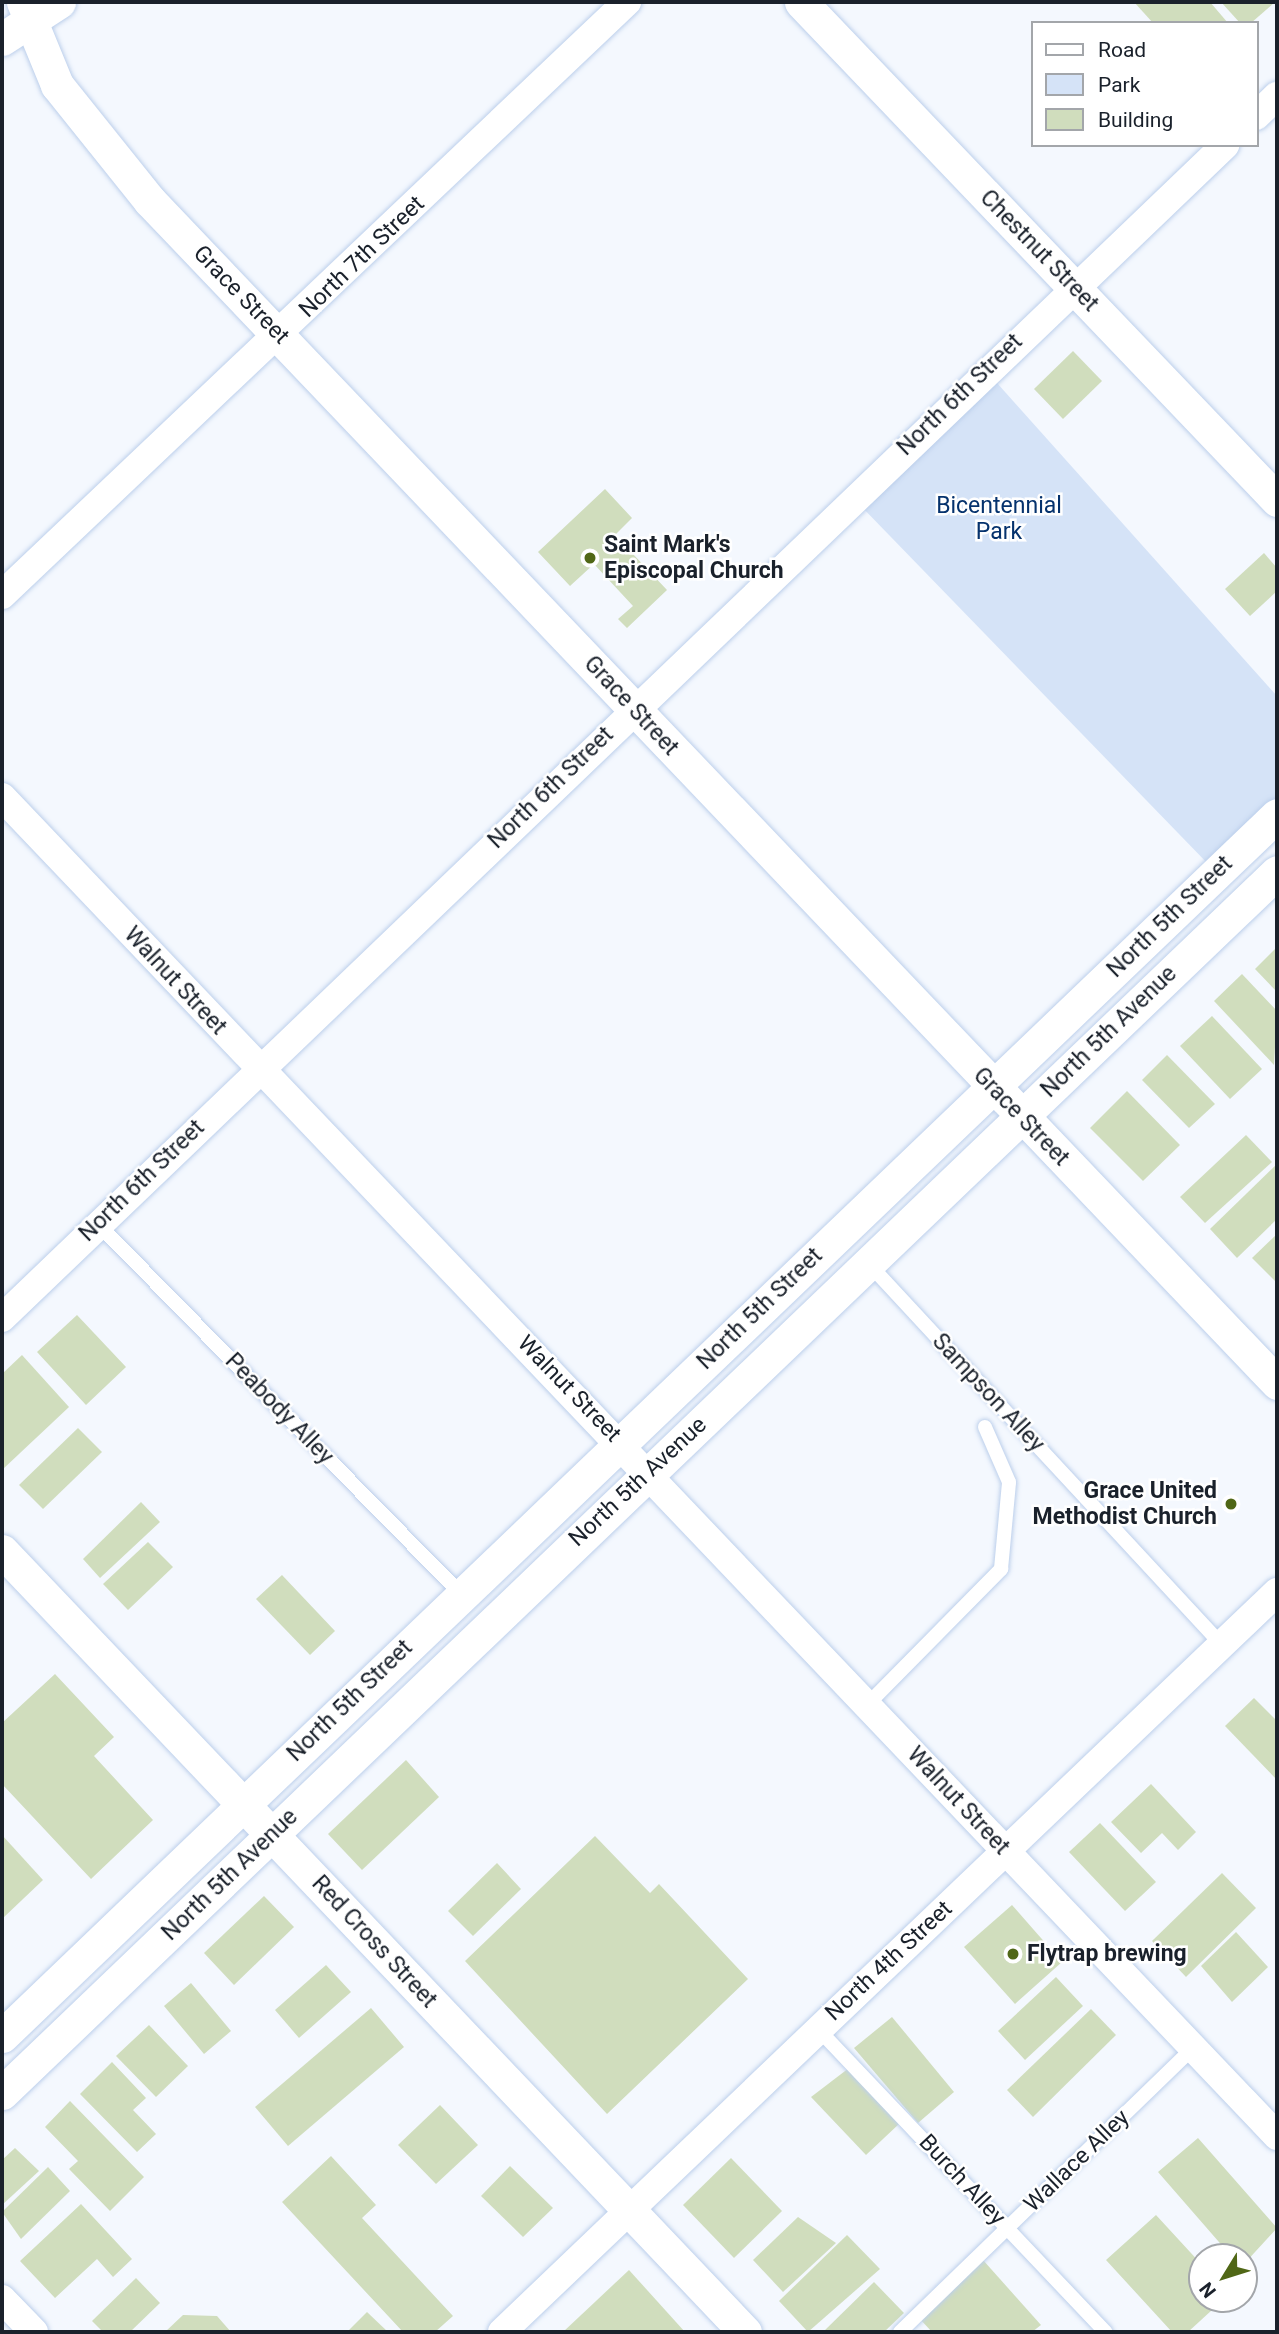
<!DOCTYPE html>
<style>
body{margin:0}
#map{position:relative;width:1279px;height:2334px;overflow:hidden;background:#f4f8fe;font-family:Roboto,sans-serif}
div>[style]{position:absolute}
.green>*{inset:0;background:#d5e3f7}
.building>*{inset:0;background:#d0ddbd}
.roads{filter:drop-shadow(0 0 2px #bccfeb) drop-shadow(0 0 2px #bccfeb)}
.service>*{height:14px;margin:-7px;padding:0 7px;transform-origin:7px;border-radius:7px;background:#fff}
.minor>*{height:28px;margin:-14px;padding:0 14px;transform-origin:14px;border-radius:14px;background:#fff}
.tertiary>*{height:33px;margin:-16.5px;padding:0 16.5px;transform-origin:16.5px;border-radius:16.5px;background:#fff}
.dots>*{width:19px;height:19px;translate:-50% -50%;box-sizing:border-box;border:4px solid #fff;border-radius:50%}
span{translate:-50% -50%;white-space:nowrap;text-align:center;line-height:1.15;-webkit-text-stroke:5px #fff;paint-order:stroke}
.street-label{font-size:23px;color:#1a212b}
.park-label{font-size:23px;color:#05326d}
.poi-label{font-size:23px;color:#1a212b;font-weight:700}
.left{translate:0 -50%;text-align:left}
.right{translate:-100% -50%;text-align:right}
.frame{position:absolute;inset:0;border:4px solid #1a212b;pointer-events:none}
.legend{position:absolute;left:1031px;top:21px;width:228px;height:126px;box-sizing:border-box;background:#fff;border:2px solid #a3a6aa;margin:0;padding:9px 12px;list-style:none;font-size:21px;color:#1a212b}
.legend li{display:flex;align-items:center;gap:14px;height:35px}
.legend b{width:35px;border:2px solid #a3a6aa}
.north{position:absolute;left:1188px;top:2243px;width:70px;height:70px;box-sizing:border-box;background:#fff;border:2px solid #a3a6aa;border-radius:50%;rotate:232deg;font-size:19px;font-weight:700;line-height:28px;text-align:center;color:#1a212b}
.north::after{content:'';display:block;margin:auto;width:24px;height:32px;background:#506716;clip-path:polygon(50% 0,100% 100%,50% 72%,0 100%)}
</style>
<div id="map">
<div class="green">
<i style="clip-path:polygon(989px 374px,1277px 696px,1277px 803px,1211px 867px,857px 502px)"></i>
</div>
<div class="building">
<i style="clip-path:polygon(1134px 2px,1210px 2px,1228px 23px,1153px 23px)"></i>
<i style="clip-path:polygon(1221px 2px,1275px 2px,1251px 23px,1240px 23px)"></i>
<i style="clip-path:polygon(1073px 351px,1102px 381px,1063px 419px,1034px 389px)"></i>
<i style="clip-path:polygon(605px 489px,632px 518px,615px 535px,667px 590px,627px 628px,618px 619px,633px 606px,594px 564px,570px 586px,538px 552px)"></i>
<i style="clip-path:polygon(1264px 553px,1277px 568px,1277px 591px,1250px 616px,1225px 589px)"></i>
<i style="clip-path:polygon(1277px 947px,1277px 992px,1255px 969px)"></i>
<i style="clip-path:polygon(1242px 974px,1277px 1011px,1274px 1065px,1214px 1001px)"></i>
<i style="clip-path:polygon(1212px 1016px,1262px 1069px,1230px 1099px,1180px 1046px)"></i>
<i style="clip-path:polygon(1167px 1055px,1215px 1104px,1189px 1128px,1142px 1080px)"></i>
<i style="clip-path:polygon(1127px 1091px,1180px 1145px,1143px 1181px,1090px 1128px)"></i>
<i style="clip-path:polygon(1246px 1135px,1272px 1162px,1205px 1223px,1180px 1197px)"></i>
<i style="clip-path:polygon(1277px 1164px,1277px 1219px,1237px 1258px,1210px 1229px)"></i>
<i style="clip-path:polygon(1277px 1234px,1277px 1283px,1252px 1258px)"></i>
<i style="clip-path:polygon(77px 1315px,126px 1367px,86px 1405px,37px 1352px)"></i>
<i style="clip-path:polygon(22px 1355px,69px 1407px,2px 1470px,2px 1374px)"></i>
<i style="clip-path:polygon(78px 1428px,102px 1452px,43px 1509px,19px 1485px)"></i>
<i style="clip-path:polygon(141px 1502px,160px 1522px,100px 1578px,83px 1559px)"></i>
<i style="clip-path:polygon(148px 1542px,173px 1567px,128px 1610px,103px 1584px)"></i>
<i style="clip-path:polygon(282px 1575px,335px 1631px,310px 1655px,256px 1599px)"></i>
<i style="clip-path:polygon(55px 1674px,114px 1737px,94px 1756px,153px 1820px,91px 1879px,2px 1784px,2px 1723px)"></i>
<i style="clip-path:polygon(1254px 1698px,1277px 1721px,1277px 1780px,1225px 1726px)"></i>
<i style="clip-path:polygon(406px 1760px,439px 1797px,362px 1870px,328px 1834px)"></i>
<i style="clip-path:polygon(1151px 1784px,1196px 1832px,1178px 1850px,1162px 1833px,1141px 1853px,1111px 1822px)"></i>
<i style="clip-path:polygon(1100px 1823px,1156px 1882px,1125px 1911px,1069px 1852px)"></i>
<i style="clip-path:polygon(2px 1835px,43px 1880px,2px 1919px)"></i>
<i style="clip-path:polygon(595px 1836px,650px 1893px,659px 1884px,748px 1979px,607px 2114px,465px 1961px)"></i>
<i style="clip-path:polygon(497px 1863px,521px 1889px,473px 1936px,448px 1911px)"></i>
<i style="clip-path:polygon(1222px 1873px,1256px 1908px,1186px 1977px,1152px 1941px)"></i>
<i style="clip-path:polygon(264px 1896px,294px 1927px,234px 1985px,204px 1953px)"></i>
<i style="clip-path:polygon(1012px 1905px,1062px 1962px,1015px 2004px,964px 1947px)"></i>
<i style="clip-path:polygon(1236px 1932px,1268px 1967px,1232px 2002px,1201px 1966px)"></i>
<i style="clip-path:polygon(326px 1965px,351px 1992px,299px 2038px,275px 2010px)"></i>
<i style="clip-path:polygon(1056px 1977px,1083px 2006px,1025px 2060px,998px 2031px)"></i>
<i style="clip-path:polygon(191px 1983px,231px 2031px,204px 2054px,164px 2006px)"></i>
<i style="clip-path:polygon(371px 2008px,404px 2047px,288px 2146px,255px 2107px)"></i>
<i style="clip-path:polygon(1091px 2009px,1116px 2035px,1033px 2117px,1007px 2090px)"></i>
<i style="clip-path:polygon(892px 2017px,954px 2092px,918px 2123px,854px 2048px)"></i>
<i style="clip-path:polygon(149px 2025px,188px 2066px,156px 2097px,116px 2056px)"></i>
<i style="clip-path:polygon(112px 2062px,146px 2098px,133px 2110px,156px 2134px,137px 2152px,80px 2094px)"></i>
<i style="clip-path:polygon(849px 2068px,900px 2123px,866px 2155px,811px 2097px)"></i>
<i style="clip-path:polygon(70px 2101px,144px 2177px,110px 2211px,69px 2169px,78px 2161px,45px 2127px)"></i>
<i style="clip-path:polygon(440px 2105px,478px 2145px,436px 2184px,398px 2145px)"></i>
<i style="clip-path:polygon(1198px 2138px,1277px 2228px,1244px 2264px,1244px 2257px,1232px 2257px,1158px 2172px)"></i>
<i style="clip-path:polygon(15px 2148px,39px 2171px,2px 2205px,2px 2160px)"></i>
<i style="clip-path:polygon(331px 2156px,376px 2205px,362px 2218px,453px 2316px,435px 2332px,403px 2332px,282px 2202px)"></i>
<i style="clip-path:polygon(731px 2158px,782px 2211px,734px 2258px,683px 2205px)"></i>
<i style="clip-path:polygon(510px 2166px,553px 2208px,523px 2237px,481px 2196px)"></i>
<i style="clip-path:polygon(48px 2167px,70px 2191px,21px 2239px,2px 2212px)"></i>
<i style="clip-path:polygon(81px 2204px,132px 2259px,113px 2277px,97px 2259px,55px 2298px,20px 2261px)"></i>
<i style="clip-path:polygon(1156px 2215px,1202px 2265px,1202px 2299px,1224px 2299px,1188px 2332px,1172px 2332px,1106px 2260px)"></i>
<i style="clip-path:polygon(798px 2217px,836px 2243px,783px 2292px,753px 2260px)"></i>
<i style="clip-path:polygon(847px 2235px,880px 2269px,808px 2332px,779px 2301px)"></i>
<i style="clip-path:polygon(983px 2260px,1041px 2325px,1032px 2332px,932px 2332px,919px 2318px)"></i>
<i style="clip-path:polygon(629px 2270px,685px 2332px,563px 2332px)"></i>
<i style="clip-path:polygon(136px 2278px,160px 2303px,130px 2332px,103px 2332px,92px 2321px)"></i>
<i style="clip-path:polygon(874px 2282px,904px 2313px,884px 2332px,823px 2332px)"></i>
<i style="clip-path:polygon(367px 2312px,388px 2332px,347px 2332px)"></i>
<i style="clip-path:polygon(183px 2315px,217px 2316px,231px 2332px,165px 2332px)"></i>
</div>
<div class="roads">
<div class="service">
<i style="left:98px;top:1224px;width:518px;rotate:45.55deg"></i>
<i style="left:869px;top:1264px;width:519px;rotate:47.18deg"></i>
<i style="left:868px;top:1704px;width:190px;rotate:-45.4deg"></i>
<i style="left:1001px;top:1569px;width:87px;rotate:-84.7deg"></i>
<i style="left:1009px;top:1482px;width:60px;rotate:-113.6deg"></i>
<i style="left:818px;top:2029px;width:418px;rotate:46.5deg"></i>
<i style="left:900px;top:2332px;width:408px;rotate:-44.1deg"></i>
</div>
<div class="minor">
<i style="left:1256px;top:116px;width:29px;rotate:-44deg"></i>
<i style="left:2px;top:595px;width:862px;rotate:-43.5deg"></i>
<i style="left:2px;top:797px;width:1849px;rotate:46.4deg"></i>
<i style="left:2px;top:1318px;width:1695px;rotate:-43.8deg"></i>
<i style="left:2px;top:2299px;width:46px;rotate:45.9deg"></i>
<i style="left:502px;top:2332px;width:1072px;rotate:-43.68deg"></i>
</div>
<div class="tertiary">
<i style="left:23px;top:2px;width:90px;rotate:67.7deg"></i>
<i style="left:57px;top:85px;width:147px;rotate:51.3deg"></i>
<i style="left:149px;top:200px;width:1635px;rotate:46.36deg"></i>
<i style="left:801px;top:2px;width:689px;rotate:46.29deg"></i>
<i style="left:2px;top:39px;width:68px;rotate:-33deg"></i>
<i style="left:2px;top:1551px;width:1078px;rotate:46.43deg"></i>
<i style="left:2px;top:2036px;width:1765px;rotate:-43.76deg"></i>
<i style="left:2px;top:2093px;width:1765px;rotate:-43.76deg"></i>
</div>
</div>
<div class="dots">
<i style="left:590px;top:558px;background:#506716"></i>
<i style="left:1231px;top:1504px;background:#506716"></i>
<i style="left:1013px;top:1954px;background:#506716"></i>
</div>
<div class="street-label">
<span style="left:1039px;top:251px;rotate:46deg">Chestnut Street</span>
<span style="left:362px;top:257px;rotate:-44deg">North 7th Street</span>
<span style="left:241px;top:295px;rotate:46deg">Grace Street</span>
<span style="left:960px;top:395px;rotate:-44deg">North 6th Street</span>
<span style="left:631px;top:706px;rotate:47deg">Grace Street</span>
<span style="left:551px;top:788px;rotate:-44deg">North 6th Street</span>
<span style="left:1170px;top:917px;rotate:-44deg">North 5th Street</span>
<span style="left:175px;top:981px;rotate:47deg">Walnut Street</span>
<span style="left:1109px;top:1032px;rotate:-44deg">North 5th Avenue</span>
<span style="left:1021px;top:1117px;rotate:46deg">Grace Street</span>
<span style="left:142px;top:1181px;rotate:-44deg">North 6th Street</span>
<span style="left:760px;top:1309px;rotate:-44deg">North 5th Street</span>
<span style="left:569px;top:1389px;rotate:46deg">Walnut Street</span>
<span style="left:988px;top:1393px;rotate:47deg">Sampson Alley</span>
<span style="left:279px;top:1409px;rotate:46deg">Peabody Alley</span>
<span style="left:638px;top:1482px;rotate:-43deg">North 5th Avenue</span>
<span style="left:350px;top:1701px;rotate:-44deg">North 5th Street</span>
<span style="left:958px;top:1801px;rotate:47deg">Walnut Street</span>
<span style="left:230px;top:1875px;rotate:-44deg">North 5th Avenue</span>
<span style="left:374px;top:1942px;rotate:47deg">Red Cross Street</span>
<span style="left:889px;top:1961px;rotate:-43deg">North 4th Street</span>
<span style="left:1077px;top:2161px;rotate:-44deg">Wallace Alley</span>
<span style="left:962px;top:2180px;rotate:47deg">Burch Alley</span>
</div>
<div class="park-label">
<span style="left:999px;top:519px">Bicentennial<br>Park</span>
</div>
<div class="poi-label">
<span class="left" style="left:604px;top:558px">Saint Mark's<br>Episcopal Church</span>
<span class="right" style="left:1217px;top:1504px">Grace United<br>Methodist Church</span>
<span class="left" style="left:1027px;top:1954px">Flytrap brewing</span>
</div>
<div class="frame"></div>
<ul class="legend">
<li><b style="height:9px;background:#fff"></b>Road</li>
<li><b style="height:19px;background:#d5e3f7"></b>Park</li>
<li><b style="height:19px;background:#d0ddbd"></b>Building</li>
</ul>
<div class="north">N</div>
</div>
